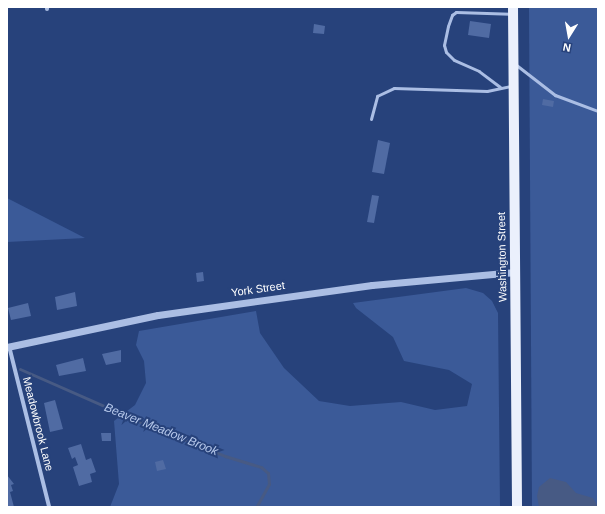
<!DOCTYPE html>
<style>
body{margin:0}
#map{position:relative;width:605px;height:514px;overflow:hidden;background:#27427b;font-family:Helvetica,sans-serif}
div>[style]{position:absolute}
.green>*{inset:0;background:#3b5a98}
.water>*{inset:0;background:#475a84}
.stream>*{height:3px;margin:-1.5px;padding:0 1.5px;transform-origin:1.5px;border-radius:1.5px;background:#475a84}
.building>*{inset:0;background:#506ba3}
.service>*{height:3px;margin:-1.5px;padding:0 1.5px;transform-origin:1.5px;border-radius:1.5px;background:#abbee4}
.minor>*{height:4px;margin:-2px;padding:0 2px;transform-origin:2px;border-radius:2px;background:#abbee4}
.tertiary>*{height:7px;margin:-3.5px;padding:0 3.5px;transform-origin:3.5px;border-radius:3.5px;background:#abbee4}
.primary>*{height:10px;margin:-5px;padding:0 5px;transform-origin:5px;border-radius:5px;background:#ebf0fc}
span{translate:-50% -50%;white-space:nowrap;text-align:center;line-height:1.15;-webkit-text-stroke:4px #27427b;paint-order:stroke}
.street-label{font-size:11px;color:#fff}
.water-label{font-size:12px;color:#b7c9eb;font-style:italic}
.frame{position:absolute;inset:0;border:8px solid #fff;pointer-events:none}
.north{position:absolute;left:549px;top:16px;width:40px;height:40px;-webkit-text-stroke:3px #27427b;paint-order:stroke;rotate:191deg;font-size:11px;font-weight:700;line-height:16px;text-align:center;color:#fff}
.north::after{content:'';display:block;margin:auto;width:14px;height:18px;background:#fff;clip-path:polygon(50% 0,100% 100%,50% 72%,0 100%)}
</style>
<div id="map">
<div class="green">
<i style="clip-path:polygon(529px 7px,598px 7px,598px 507px,532px 507px)"></i>
<i style="clip-path:polygon(7px 198px,85px 238px,7px 242px)"></i>
<i style="clip-path:polygon(466px 288px,483px 293px,492px 301px,498px 313px,500px 507px,110px 507px,119px 484px,114px 421px,135px 405px,146px 383px,144px 361px,136px 345px,139px 331px,256px 311px,260px 333px,284px 368px,319px 401px,350px 406px,401px 402px,435px 410px,467px 406px,472px 384px,449px 370px,404px 361px,393px 337px,356px 308px,353px 303px)"></i>
</div>
<div class="water">
<i style="clip-path:polygon(550px 478px,566px 482px,576px 493px,593px 498px,598px 507px,539px 507px,537px 496px,539px 487px)"></i>
</div>
<div class="stream">
<i style="left:20px;top:369px;width:132px;rotate:23.7deg"></i>
<i style="left:141px;top:422px;width:91px;rotate:22deg"></i>
<i style="left:225px;top:456px;width:38px;rotate:17deg"></i>
<i style="left:261px;top:467px;width:9px;rotate:41deg"></i>
<i style="left:268px;top:473px;width:11px;rotate:85deg"></i>
<i style="left:269px;top:484px;width:26px;rotate:119deg"></i>
</div>
<div class="building">
<i style="clip-path:polygon(470px 21px,491px 24px,489px 38px,468px 35px)"></i>
<i style="clip-path:polygon(314px 24px,325px 26px,324px 34px,313px 33px)"></i>
<i style="clip-path:polygon(543px 99px,554px 101px,553px 107px,542px 105px)"></i>
<i style="clip-path:polygon(378px 140px,390px 143px,384px 174px,372px 172px)"></i>
<i style="clip-path:polygon(372px 195px,379px 196px,374px 223px,367px 222px)"></i>
<i style="clip-path:polygon(203px 272px,204px 281px,197px 282px,196px 273px)"></i>
<i style="clip-path:polygon(75px 292px,77px 306px,57px 310px,55px 297px)"></i>
<i style="clip-path:polygon(28px 303px,31px 316px,11px 320px,8px 308px)"></i>
<i style="clip-path:polygon(121px 350px,121px 362px,106px 365px,102px 354px)"></i>
<i style="clip-path:polygon(83px 358px,86px 371px,59px 376px,56px 365px)"></i>
<i style="clip-path:polygon(55px 400px,63px 429px,50px 432px,44px 403px)"></i>
<i style="clip-path:polygon(101px 433px,111px 433px,111px 441px,102px 441px)"></i>
<i style="clip-path:polygon(81px 444px,86px 460px,91px 458px,96px 472px,90px 474px,92px 482px,79px 486px,73px 467px,78px 465px,75px 457px,72px 459px,68px 448px)"></i>
<i style="clip-path:polygon(163px 460px,166px 469px,157px 471px,155px 462px)"></i>
<i style="clip-path:polygon(7px 475px,14px 484px,11px 485px,13px 491px,10px 492px,14px 507px,7px 507px)"></i>
</div>
<div class="service">
<i style="left:515px;top:64px;width:51px;rotate:37.8deg"></i>
<i style="left:555px;top:95px;width:46px;rotate:20.4deg"></i>
<i style="left:500px;top:87px;width:26px;rotate:-143deg"></i>
<i style="left:479px;top:71px;width:27px;rotate:-156deg"></i>
<i style="left:454px;top:60px;width:11px;rotate:-135deg"></i>
<i style="left:446px;top:52px;width:7px;rotate:-106deg"></i>
<i style="left:444px;top:45px;width:19px;rotate:-78deg"></i>
<i style="left:448px;top:26px;width:12px;rotate:-70deg"></i>
<i style="left:452px;top:15px;width:5px;rotate:-37deg"></i>
<i style="left:456px;top:12px;width:56px;rotate:2deg"></i>
<i style="left:371px;top:119px;width:24px;rotate:-75deg"></i>
<i style="left:377px;top:96px;width:19px;rotate:-25deg"></i>
<i style="left:394px;top:88px;width:93px;rotate:1.8deg"></i>
<i style="left:487px;top:91px;width:25px;rotate:-12deg"></i>
</div>
<div class="minor">
<i style="left:47px;top:9px;width:2px;rotate:-90deg"></i>
<i style="left:9px;top:346px;width:166px;rotate:76deg"></i>
</div>
<div class="tertiary">
<i style="left:7px;top:347px;width:154px;rotate:-12deg"></i>
<i style="left:158px;top:315px;width:216px;rotate:-8deg"></i>
<i style="left:372px;top:285px;width:144px;rotate:-5.2deg"></i>
</div>
<div class="primary">
<i style="left:513px;top:7px;width:500px;rotate:89.54deg"></i>
</div>
<div class="street-label">
<span style="left:502px;top:257px;rotate:-91deg">Washington Street</span>
<span style="left:258px;top:289px;rotate:-8deg">York Street</span>
<span style="left:38px;top:424px;rotate:76deg">Meadowbrook Lane</span>
</div>
<div class="water-label">
<span style="left:161px;top:430px;rotate:22deg">Beaver Meadow Brook</span>
</div>
<div class="frame"></div>
<div class="north">N</div>
</div>
